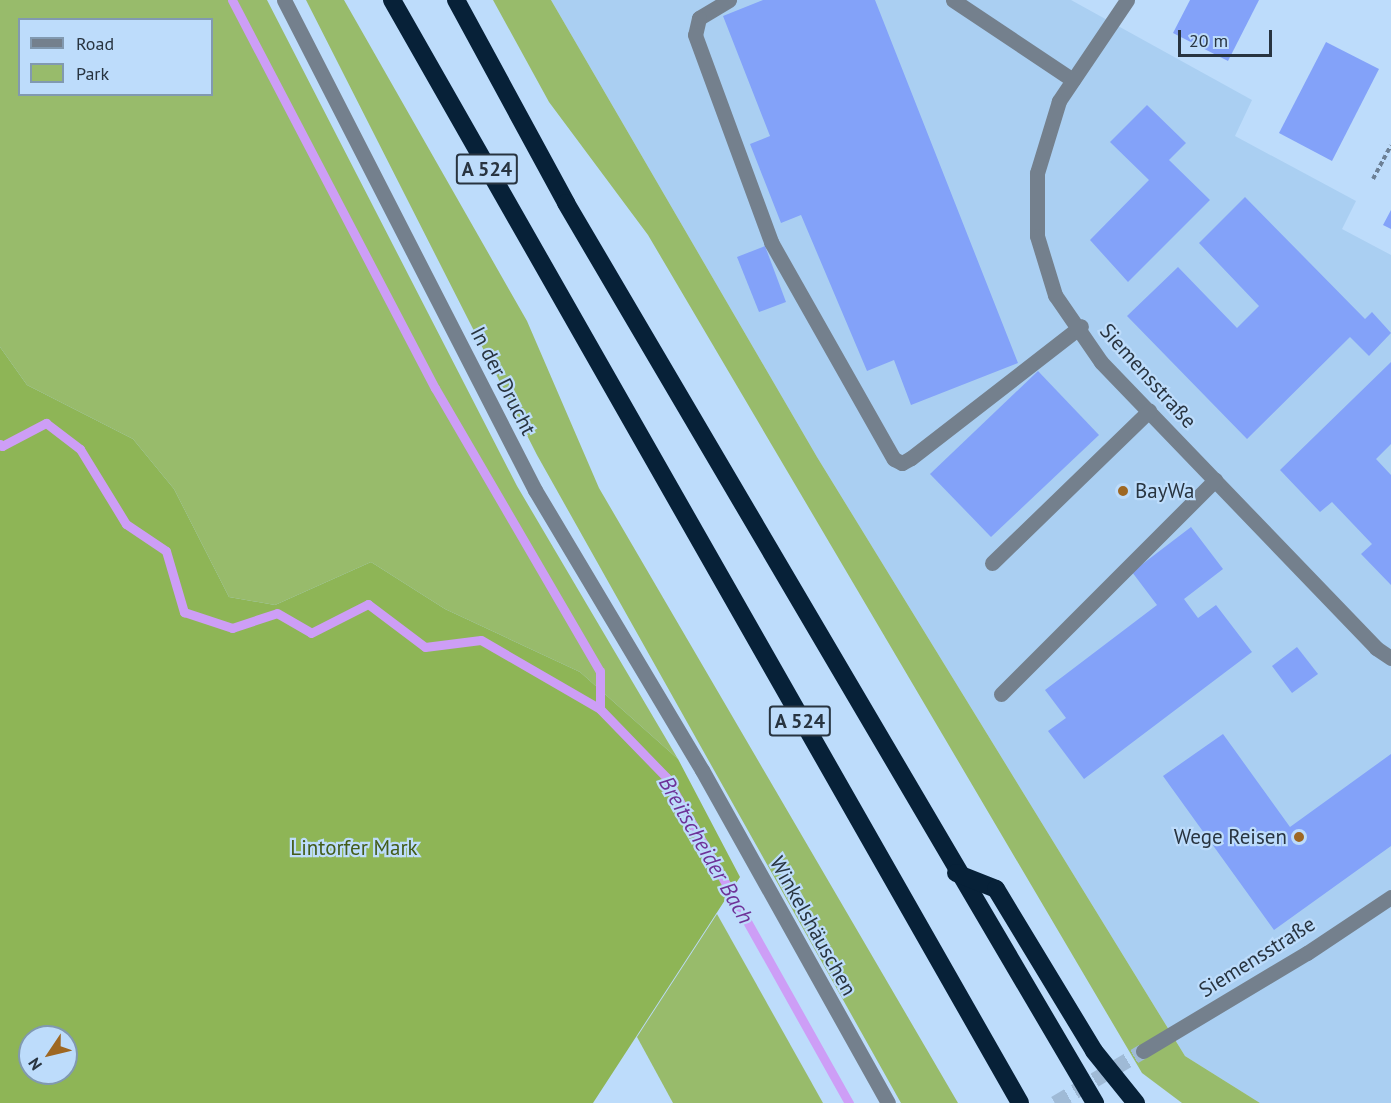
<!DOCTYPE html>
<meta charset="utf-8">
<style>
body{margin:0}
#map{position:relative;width:1391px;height:1103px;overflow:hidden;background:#bddcfb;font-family:"PT Sans",sans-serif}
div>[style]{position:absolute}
.built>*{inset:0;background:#aacff2}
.green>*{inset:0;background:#98bb6b}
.forest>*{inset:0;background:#8eb556}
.stream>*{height:9px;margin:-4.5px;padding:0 4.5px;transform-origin:4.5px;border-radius:4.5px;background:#cd9ef6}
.building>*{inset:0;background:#83a2f9}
.minor-tunnel>*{height:15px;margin-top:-7.5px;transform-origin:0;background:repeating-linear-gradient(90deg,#9fbad6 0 15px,transparent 0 23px)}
.path>*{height:4px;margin-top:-2px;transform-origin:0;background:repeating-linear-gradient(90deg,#6c8095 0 4.5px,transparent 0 7.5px)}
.minor>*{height:15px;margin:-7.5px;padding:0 7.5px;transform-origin:7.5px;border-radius:7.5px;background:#74808d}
.highway>*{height:18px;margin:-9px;padding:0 9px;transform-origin:9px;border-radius:9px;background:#072138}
.dots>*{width:16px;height:16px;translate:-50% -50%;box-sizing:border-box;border:3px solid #bddcfb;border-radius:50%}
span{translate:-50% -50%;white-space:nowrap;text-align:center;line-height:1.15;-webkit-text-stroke:4.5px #bddcfb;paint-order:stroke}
.shield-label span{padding:2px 4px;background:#bddcfb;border:2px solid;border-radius:4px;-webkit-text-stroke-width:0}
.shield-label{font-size:20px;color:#283440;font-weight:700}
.street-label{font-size:21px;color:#283440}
.poi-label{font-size:21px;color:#283440}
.left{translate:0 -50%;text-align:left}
.right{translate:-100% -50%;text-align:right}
.park-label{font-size:21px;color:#435c1a}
.water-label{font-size:22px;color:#6e3298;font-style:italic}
.legend{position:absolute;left:18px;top:18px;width:195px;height:78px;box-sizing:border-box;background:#bddcfb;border:2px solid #8199b0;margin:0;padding:8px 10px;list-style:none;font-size:18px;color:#283440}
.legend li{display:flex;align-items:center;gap:12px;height:30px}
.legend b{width:30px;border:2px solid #8199b0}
.north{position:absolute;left:18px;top:1025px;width:60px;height:60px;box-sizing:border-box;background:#bddcfb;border:2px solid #8199b0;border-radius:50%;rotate:235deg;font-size:16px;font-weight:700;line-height:24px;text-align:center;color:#283440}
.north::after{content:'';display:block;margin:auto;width:21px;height:27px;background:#9e6722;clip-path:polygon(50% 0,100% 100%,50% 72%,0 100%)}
.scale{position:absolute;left:1178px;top:30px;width:94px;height:27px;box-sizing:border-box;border:3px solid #283440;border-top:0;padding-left:8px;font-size:18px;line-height:21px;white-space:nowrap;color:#283440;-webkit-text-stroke:4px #bddcfb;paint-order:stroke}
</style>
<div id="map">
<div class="built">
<i style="clip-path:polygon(551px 0,1071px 0,1252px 100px,1235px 136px,1356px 201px,1342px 229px,1391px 255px,1391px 1103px,1260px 1103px,1185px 1056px,817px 457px)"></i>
</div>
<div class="green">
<i style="clip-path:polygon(evenodd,0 0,267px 0,517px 486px,678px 759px,580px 672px,445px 609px,371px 562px,275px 605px,229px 597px,174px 489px,133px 439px,27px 385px,0 347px,0 0,20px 20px,212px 20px,212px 94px,20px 94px,20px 20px)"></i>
<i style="clip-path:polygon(306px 0,344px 0,527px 321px,599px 488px,958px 1103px,901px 1103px,537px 455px)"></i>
<i style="clip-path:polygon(493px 0,551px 0,817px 457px,1185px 1056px,1260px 1103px,1182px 1103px,1142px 1073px,648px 235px,549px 102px)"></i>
<i style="clip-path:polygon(717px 914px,823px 1103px,673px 1103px,637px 1037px)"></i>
</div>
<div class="forest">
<i style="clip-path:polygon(evenodd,0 347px,27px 385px,133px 439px,174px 489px,229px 597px,275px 605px,371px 562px,445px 609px,580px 672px,678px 759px,740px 877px,593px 1103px,0 1103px,0 347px,30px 1037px,66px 1037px,66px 1073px,30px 1073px,30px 1037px)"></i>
</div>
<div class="stream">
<i style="left:232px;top:0;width:438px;rotate:62.4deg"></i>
<i style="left:435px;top:388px;width:328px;rotate:59.8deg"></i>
<i style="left:600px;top:671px;width:38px;rotate:90deg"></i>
<i style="left:0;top:444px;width:3px;rotate:45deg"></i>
<i style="left:2px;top:446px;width:50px;rotate:-27.6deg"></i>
<i style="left:46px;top:423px;width:43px;rotate:37.4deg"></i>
<i style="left:80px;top:449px;width:88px;rotate:58.5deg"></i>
<i style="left:126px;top:524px;width:48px;rotate:34deg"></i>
<i style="left:166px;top:551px;width:64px;rotate:73.6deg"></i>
<i style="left:184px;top:612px;width:51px;rotate:18.4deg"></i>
<i style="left:232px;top:628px;width:47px;rotate:-18.4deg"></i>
<i style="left:277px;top:613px;width:39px;rotate:30deg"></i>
<i style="left:311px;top:633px;width:64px;rotate:-27deg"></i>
<i style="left:368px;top:604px;width:71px;rotate:37deg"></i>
<i style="left:425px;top:647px;width:56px;rotate:-7.1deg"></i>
<i style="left:481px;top:640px;width:138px;rotate:30.1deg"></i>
<i style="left:600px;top:709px;width:95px;rotate:45.9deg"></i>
<i style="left:666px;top:777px;width:374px;rotate:60.7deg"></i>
</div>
<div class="building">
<i style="clip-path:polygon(763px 0,875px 0,1018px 363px,911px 405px,894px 360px,867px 371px,801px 215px,781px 223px,750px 144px,770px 136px,723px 16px)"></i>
<i style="clip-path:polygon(1190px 0,1259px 0,1228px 61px,1173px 33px)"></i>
<i style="clip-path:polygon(1326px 42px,1379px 69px,1332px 161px,1279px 133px)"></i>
<i style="clip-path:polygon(1147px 105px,1186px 143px,1169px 160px,1210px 200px,1128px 282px,1090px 240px,1149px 180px,1110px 142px)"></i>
<i style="clip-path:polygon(1245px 197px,1365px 319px,1372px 312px,1391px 333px,1369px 356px,1350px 337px,1247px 439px,1127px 316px,1178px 267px,1237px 328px,1259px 306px,1199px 243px)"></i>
<i style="clip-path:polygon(1391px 210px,1391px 229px,1383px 225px)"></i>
<i style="clip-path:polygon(765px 246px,786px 302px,759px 312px,737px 257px)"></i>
<i style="clip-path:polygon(1391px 362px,1391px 444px,1376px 459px,1391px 475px,1391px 585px,1361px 554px,1372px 544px,1332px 502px,1320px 512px,1280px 470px)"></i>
<i style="clip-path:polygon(1038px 371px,1099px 435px,991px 537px,930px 474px)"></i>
<i style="clip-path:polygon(1191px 527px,1223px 569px,1184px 599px,1198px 618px,1216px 605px,1252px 652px,1084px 779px,1048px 731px,1066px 718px,1045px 690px,1157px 605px,1132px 572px)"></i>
<i style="clip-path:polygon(1297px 647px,1318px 674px,1292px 693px,1272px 666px)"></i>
<i style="clip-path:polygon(1223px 734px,1290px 827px,1391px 754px,1391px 846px,1274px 930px,1163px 776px)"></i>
</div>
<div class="minor-tunnel">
<i style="left:1055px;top:1103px;width:102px;rotate:-30.6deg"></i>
</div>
<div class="path">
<i style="left:1373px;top:179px;width:38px;rotate:-62deg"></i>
</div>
<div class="minor">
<i style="left:284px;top:0;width:551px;rotate:62.88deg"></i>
<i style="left:535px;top:490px;width:326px;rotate:59.2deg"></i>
<i style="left:702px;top:770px;width:381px;rotate:60.8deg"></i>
<i style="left:729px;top:0;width:35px;rotate:149deg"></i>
<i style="left:699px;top:18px;width:17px;rotate:103deg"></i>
<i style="left:695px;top:35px;width:221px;rotate:69.8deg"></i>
<i style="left:771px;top:242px;width:249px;rotate:60.5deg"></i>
<i style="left:894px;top:459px;width:9px;rotate:27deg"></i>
<i style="left:902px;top:463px;width:10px;rotate:-29deg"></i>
<i style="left:911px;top:458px;width:215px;rotate:-37.8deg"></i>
<i style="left:953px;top:0;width:144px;rotate:33.7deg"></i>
<i style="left:1127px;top:0;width:122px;rotate:124deg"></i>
<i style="left:1059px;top:101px;width:75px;rotate:107deg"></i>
<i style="left:1037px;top:173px;width:63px;rotate:90deg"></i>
<i style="left:1037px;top:236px;width:62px;rotate:73deg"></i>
<i style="left:1055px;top:295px;width:81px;rotate:55.5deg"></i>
<i style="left:1101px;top:362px;width:397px;rotate:46.1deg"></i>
<i style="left:1376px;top:648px;width:18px;rotate:34deg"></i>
<i style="left:992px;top:563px;width:219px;rotate:-44.1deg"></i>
<i style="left:1001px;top:694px;width:303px;rotate:-45deg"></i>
<i style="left:1143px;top:1051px;width:191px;rotate:-30.9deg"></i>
<i style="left:1307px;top:953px;width:101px;rotate:-33.7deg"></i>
</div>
<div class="highway">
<i style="left:392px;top:0;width:1269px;rotate:60.34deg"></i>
<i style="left:456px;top:0;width:231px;rotate:61.5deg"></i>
<i style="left:566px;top:203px;width:1044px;rotate:59.55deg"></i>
<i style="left:956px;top:873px;width:43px;rotate:21.8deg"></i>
<i style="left:996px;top:889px;width:189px;rotate:58.8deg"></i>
<i style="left:1094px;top:1051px;width:67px;rotate:51.1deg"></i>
</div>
<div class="dots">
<i style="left:1123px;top:491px;background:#9e6722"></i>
<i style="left:1299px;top:837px;background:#9e6722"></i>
</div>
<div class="shield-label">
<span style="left:487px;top:169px">A 524</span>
<span style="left:800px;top:721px">A 524</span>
</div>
<div class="street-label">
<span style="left:1148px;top:376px;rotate:48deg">Siemensstraße</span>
<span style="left:503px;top:381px;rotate:63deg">In der Drucht</span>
<span style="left:813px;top:926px;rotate:61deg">Winkelshäuschen</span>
<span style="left:1257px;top:957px;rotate:-32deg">Siemensstraße</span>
</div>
<div class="poi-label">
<span class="left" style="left:1135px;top:491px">BayWa</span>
<span class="right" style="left:1287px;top:837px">Wege Reisen</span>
</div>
<div class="park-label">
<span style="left:354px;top:848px">Lintorfer Mark</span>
</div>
<div class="water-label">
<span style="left:706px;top:850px;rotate:60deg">Breitscheider Bach</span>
</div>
<ul class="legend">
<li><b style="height:8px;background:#74808d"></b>Road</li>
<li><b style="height:16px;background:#98bb6b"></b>Park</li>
</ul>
<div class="north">N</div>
<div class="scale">20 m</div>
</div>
